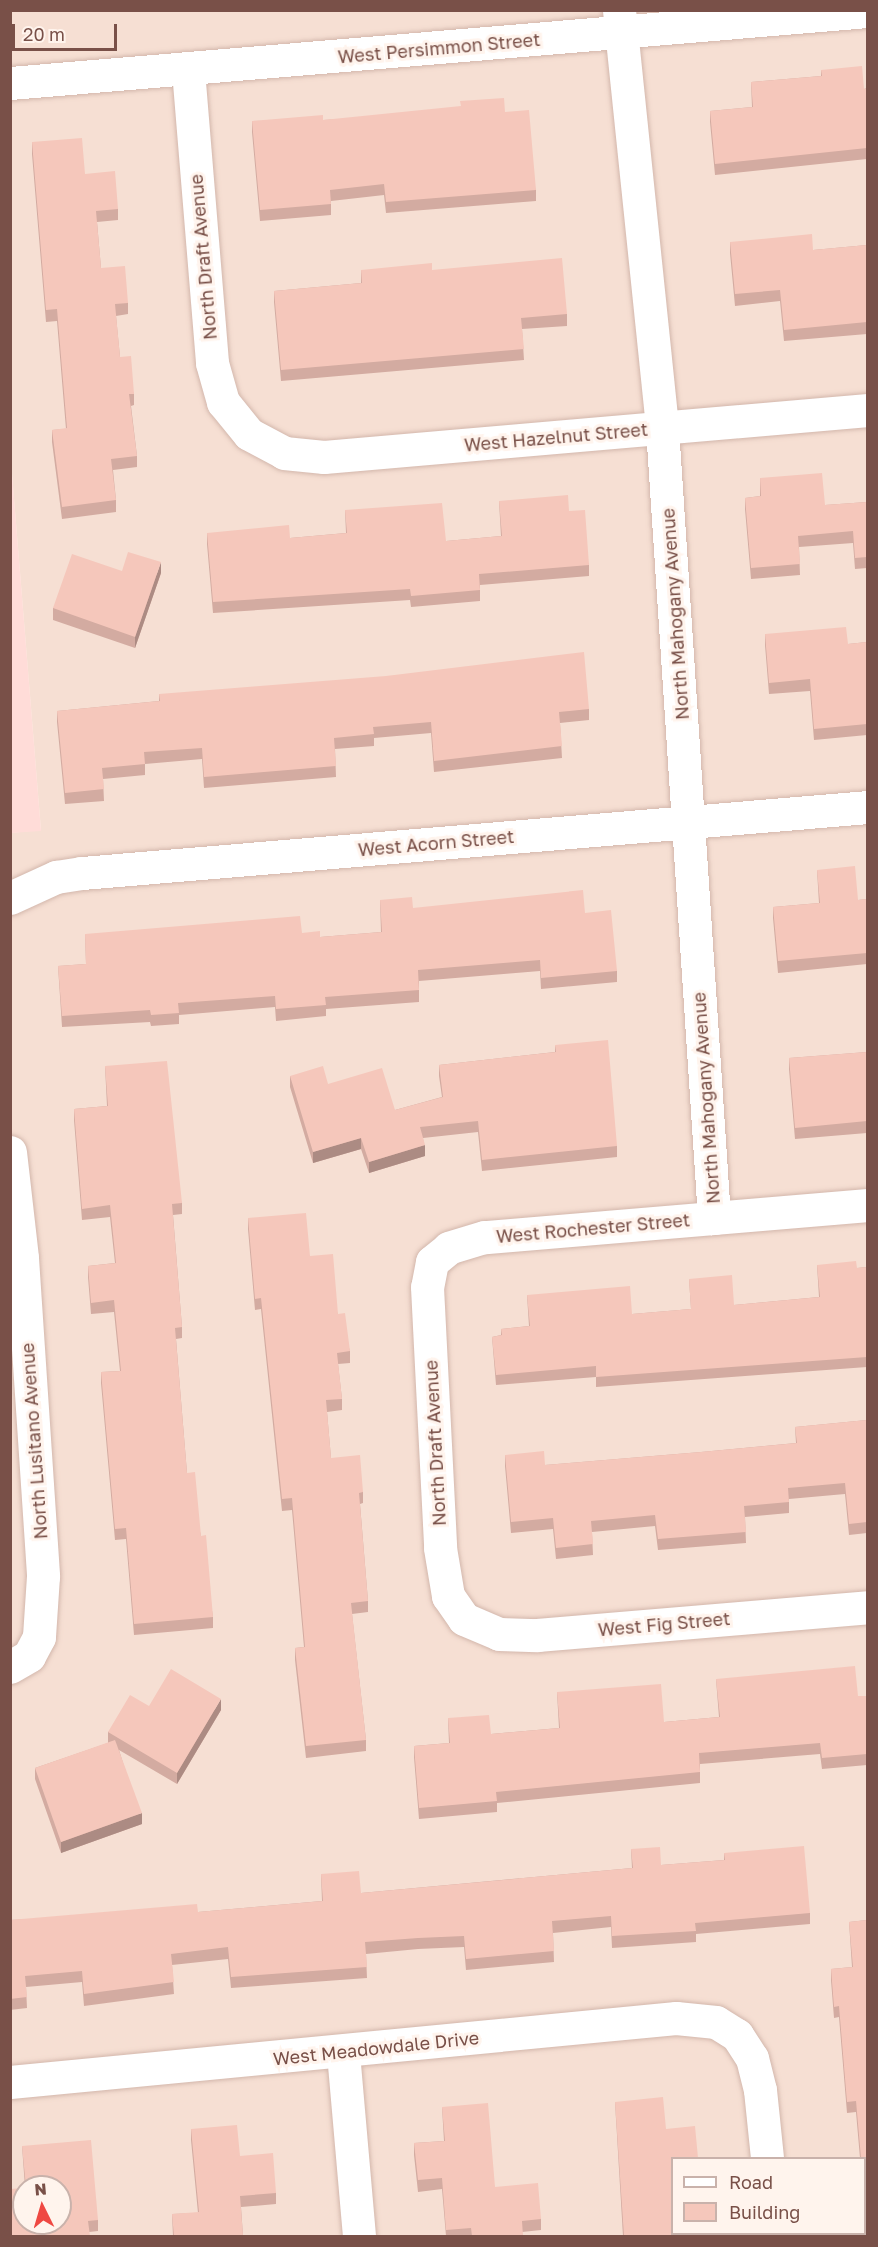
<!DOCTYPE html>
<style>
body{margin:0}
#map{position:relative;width:878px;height:2247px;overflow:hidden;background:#feefe5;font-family:"Golos Text",sans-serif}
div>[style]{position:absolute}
.residential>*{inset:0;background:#f6dfd3}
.commercial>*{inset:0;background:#ffdcd8}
.roads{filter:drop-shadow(0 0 2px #d3b7ac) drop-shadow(0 0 2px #d3b7ac)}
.minor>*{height:33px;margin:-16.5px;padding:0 16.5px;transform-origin:16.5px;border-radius:16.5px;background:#fff}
.wall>*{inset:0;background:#d3aba1}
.shaded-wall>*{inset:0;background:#ac8b83}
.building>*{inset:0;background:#f5c7bb}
span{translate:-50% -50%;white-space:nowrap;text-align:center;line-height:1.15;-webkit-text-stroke:6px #fff4ed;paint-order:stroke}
.street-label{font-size:18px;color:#795048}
.frame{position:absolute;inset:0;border:12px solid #795048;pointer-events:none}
.legend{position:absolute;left:671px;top:2157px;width:195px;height:78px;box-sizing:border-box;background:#fff4ed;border:2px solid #c9b2ab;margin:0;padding:8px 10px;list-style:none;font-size:18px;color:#795048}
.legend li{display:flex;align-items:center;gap:12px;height:30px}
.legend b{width:30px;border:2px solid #c9b2ab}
.north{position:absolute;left:12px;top:2175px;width:60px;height:60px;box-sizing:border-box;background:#fff4ed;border:2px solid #c9b2ab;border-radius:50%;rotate:355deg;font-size:16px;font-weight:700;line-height:24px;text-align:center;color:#795048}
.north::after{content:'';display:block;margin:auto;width:21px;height:27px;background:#ef4842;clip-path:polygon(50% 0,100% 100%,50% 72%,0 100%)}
.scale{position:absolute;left:12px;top:24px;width:105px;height:27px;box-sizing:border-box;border:3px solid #795048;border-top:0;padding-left:8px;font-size:18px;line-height:21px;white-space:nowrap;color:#795048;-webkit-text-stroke:4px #fff4ed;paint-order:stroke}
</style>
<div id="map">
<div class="residential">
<i style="clip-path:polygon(evenodd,11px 11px,867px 11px,867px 2236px,11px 2236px,10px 833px,41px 830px,10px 449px,11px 11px,672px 2158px,864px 2158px,864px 2234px,672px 2234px,672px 2158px,11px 11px,24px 2187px,60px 2187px,60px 2223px,24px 2223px,24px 2187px)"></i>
</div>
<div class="commercial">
<i style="clip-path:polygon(10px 449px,41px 831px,11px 833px,10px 833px)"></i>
</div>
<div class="roads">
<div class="minor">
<i style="left:619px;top:10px;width:420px;rotate:84.1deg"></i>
<i style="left:662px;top:428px;width:792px;rotate:86.23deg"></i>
<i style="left:188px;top:70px;width:294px;rotate:85.3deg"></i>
<i style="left:212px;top:363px;width:41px;rotate:74.2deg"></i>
<i style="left:223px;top:402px;width:41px;rotate:50.9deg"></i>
<i style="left:249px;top:434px;width:40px;rotate:28deg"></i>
<i style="left:284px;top:453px;width:40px;rotate:5.7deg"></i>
<i style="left:324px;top:457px;width:546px;rotate:-4.94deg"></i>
<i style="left:10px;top:83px;width:861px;rotate:-4.8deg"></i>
<i style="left:10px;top:898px;width:51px;rotate:-24.5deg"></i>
<i style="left:56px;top:877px;width:26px;rotate:-9deg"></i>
<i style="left:82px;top:873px;width:789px;rotate:-4.8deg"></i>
<i style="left:10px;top:1152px;width:107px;rotate:83.5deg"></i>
<i style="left:22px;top:1258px;width:319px;rotate:86.2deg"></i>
<i style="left:43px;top:1576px;width:61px;rotate:93.8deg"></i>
<i style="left:39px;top:1637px;width:21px;rotate:118deg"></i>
<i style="left:29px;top:1656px;width:22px;rotate:150deg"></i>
<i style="left:868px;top:1205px;width:385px;rotate:175.2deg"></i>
<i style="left:484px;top:1237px;width:37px;rotate:163deg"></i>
<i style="left:449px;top:1248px;width:22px;rotate:141deg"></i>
<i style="left:432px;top:1262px;width:25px;rotate:101deg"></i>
<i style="left:427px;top:1287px;width:261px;rotate:87.1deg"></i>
<i style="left:440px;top:1548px;width:49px;rotate:80.5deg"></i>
<i style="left:448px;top:1596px;width:28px;rotate:55deg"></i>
<i style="left:464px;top:1619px;width:38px;rotate:23deg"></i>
<i style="left:499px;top:1634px;width:38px;rotate:2deg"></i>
<i style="left:537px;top:1635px;width:332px;rotate:-4.8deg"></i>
<i style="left:343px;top:2053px;width:184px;rotate:85deg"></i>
<i style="left:10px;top:2082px;width:669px;rotate:-5.49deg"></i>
<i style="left:676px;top:2018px;width:40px;rotate:5.7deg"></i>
<i style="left:716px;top:2022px;width:25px;rotate:32deg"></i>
<i style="left:737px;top:2035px;width:27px;rotate:57deg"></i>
<i style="left:752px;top:2058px;width:33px;rotate:76deg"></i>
<i style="left:760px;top:2090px;width:68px;rotate:84.1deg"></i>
<i style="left:775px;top:2234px;width:2px;rotate:90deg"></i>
</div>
</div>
<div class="wall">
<i style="clip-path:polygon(821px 70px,864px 89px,867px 88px,867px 159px,715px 175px,710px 122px,710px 111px,752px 107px,751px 82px,821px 76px)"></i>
<i style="clip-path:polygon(505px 112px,536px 190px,536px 201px,386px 213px,384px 195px,331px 201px,331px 215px,260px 221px,252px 132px,252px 121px,323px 120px)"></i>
<i style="clip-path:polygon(32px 142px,85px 174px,118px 209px,118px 220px,97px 222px,101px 268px,128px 303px,128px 314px,116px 316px,120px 357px,134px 394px,134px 405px,131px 406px,137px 456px,137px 467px,113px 470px,116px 500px,116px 512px,62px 519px,52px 442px,52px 430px,66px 429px,57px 321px,46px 322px,32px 154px)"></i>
<i style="clip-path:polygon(730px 242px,813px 250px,867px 245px,867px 334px,784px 341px,780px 301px,735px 306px,730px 253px)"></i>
<i style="clip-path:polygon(361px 270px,432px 270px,567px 314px,567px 326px,522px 329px,524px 360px,281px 381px,274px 302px,274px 291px,361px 283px)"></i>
<i style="clip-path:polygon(760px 478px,825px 505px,867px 502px,867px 568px,855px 569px,853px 543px,799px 547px,800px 575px,751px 579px,745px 509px,745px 498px,760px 496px)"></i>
<i style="clip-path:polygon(499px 501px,569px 511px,589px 565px,589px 576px,480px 585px,480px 601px,411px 607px,410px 600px,213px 613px,207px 544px,207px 533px,290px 538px,346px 533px,345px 510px,446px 541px,501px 536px)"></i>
<i style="clip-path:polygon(161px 573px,135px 648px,53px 620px,53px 608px)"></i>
<i style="clip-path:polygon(765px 634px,848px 644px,867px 642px,867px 735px,814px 740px,810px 691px,769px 694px,765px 645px)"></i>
<i style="clip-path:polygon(159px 694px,589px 709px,589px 720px,560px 723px,562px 758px,434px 772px,431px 733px,374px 738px,374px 746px,335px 749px,336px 777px,204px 788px,202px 759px,145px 764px,145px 775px,103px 779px,104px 801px,65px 804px,57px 722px,57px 711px,159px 701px)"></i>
<i style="clip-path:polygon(817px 870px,858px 900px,867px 899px,867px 964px,778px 973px,773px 918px,773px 907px,819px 903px)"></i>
<i style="clip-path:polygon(380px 900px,413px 908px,585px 913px,617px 971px,617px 982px,541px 989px,540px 971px,419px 981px,419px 1002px,326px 1009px,326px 1016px,276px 1021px,275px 1007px,179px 1015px,179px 1024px,151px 1026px,150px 1022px,62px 1027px,58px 966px,86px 964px,85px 934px,302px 933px,320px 937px,381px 932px)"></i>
<i style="clip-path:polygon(555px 1045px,617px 1146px,617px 1157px,482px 1171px,478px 1132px,423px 1138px,425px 1156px,369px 1173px,361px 1149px,313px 1163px,290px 1087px,290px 1076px,328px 1084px,395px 1110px,442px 1097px,439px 1076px,439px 1065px,555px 1052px)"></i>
<i style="clip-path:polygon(867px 1052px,867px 1133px,795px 1139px,789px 1069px,789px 1058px)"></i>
<i style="clip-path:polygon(105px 1066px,182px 1203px,182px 1214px,173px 1215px,182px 1327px,182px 1338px,176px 1339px,187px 1473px,201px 1536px,213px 1617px,213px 1628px,134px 1635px,126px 1539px,115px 1540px,101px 1383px,101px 1372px,120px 1371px,114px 1312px,91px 1314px,88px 1277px,88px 1266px,115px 1263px,110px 1217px,82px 1220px,74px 1120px,74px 1109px,107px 1106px)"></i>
<i style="clip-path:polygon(248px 1218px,310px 1256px,338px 1314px,350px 1351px,350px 1363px,338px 1364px,342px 1399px,342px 1410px,327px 1412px,331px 1458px,363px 1492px,363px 1503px,360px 1504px,368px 1601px,368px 1612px,352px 1614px,366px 1740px,366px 1751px,306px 1758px,295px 1660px,295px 1648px,304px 1647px,292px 1510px,282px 1511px,261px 1309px,255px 1310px,248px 1229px)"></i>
<i style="clip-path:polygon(817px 1265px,857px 1268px,867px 1267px,867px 1367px,596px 1387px,596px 1377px,496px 1385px,492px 1337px,501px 1335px,501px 1329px,529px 1326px,527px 1295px,632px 1314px,691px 1309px,689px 1279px,734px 1305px,819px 1297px)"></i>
<i style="clip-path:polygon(867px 1420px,867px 1533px,849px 1535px,845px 1494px,789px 1499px,789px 1513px,745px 1517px,746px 1543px,658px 1550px,655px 1526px,592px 1532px,593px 1555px,556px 1559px,553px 1529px,511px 1533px,505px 1466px,505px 1455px,545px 1465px,701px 1452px,796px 1443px,795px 1427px)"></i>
<i style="clip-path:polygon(716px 1679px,858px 1696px,867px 1696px,867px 1765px,822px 1769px,820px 1754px,700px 1764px,700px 1783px,497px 1803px,497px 1812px,419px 1819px,414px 1757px,414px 1746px,449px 1743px,448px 1718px,491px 1734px,559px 1728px,557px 1692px,664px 1722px,719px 1717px)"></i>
<i style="clip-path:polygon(149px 1706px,221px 1710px,177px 1784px,119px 1750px,142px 1824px,61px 1853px,35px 1779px,35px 1768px,108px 1743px,108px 1732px)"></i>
<i style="clip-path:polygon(631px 1849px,661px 1865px,724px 1860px,724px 1853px,810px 1913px,810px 1924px,696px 1934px,696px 1942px,612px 1948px,611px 1927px,553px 1933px,554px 1962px,466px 1970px,464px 1947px,418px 1949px,366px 1954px,367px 1978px,231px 1988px,228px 1959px,172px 1965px,174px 1994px,84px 2006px,82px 1982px,26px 1987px,27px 2008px,10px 2010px,10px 1920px,198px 1912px,322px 1901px,321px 1874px,361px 1893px,632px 1868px)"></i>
<i style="clip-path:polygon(867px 1920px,867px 2236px,847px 2236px,846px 2234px,864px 2234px,864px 2158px,860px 2158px,856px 2112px,847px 2113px,839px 2017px,834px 2018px,831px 1980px,831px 1969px,852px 1967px,849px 1922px)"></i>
<i style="clip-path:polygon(615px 2102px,666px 2129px,705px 2236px,623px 2236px)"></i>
<i style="clip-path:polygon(442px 2107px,495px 2187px,541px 2219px,541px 2230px,522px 2232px,523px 2236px,446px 2236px,442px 2189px,418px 2192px,414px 2155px,414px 2143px,444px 2141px)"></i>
<i style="clip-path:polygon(191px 2129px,240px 2156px,276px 2193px,276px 2204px,241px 2207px,243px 2236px,173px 2236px,172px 2214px,198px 2213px,191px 2140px)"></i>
<i style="clip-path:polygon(22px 2146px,98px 2220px,98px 2231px,89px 2232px,60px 2187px,25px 2187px)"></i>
</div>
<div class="shaded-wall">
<i style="clip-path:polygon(161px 562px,161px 573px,135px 648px,135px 637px)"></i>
<i style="clip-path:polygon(361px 1138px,361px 1149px,313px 1163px,313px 1152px)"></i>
<i style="clip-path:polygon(425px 1145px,425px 1156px,369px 1173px,369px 1162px)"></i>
<i style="clip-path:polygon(221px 1699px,221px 1710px,177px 1784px,177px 1773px)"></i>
<i style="clip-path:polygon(142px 1813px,142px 1824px,61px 1853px,61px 1842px)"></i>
</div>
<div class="building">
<i style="clip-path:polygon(862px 66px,864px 89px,867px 88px,867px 148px,715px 164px,710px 111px,753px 107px,751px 82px,822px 76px,821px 70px)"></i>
<i style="clip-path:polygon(504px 98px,505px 112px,529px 110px,536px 190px,386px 202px,384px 184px,330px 190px,331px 204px,260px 210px,252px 121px,323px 115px,323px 120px,461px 106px,460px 101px)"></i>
<i style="clip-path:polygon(82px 138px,85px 174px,115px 171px,118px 209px,96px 211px,101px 268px,125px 266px,128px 303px,115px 304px,120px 357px,131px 356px,134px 394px,129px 394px,137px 456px,111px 459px,116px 500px,62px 507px,52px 430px,67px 428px,57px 309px,46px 310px,32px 142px)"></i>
<i style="clip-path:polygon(812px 234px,813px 250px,867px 245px,867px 322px,784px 330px,780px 290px,735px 294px,730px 242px)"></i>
<i style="clip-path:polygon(562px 258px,567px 314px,521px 318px,524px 349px,281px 370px,274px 291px,362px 283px,361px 270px,432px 263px,432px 270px)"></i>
<i style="clip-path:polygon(822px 473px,825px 505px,867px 502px,867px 557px,855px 558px,853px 531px,798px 536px,800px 564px,751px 568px,745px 498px,761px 496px,760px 478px)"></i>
<i style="clip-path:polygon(568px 495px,569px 511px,585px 510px,589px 565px,479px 574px,480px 590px,411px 596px,410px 589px,213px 602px,207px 533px,289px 525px,290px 538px,347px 533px,345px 510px,442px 503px,446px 541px,502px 536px,499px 501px)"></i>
<i style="clip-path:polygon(128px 552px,161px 562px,135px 637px,53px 608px,72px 554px,122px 571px)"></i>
<i style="clip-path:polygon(846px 627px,848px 644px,867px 642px,867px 724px,814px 729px,810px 679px,769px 683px,765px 634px)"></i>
<i style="clip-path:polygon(584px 652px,589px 709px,559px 712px,562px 746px,434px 761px,431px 722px,373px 727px,374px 734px,334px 738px,336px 766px,204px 777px,202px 748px,144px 752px,145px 764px,102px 768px,104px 789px,65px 793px,57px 711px,160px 701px,159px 694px,386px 676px)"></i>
<i style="clip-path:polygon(855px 866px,858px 900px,867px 899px,867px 953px,778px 961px,773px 907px,820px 903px,817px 870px)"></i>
<i style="clip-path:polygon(583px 890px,585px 913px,611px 910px,617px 971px,541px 978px,540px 960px,418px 970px,419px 990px,325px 997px,326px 1005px,276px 1009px,275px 996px,178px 1003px,179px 1013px,151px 1015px,150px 1010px,62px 1016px,58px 966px,86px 964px,85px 934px,300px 916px,302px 933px,320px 931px,320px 937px,382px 932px,380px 900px,412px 897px,413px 908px)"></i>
<i style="clip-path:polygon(608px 1040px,617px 1146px,482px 1160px,478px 1121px,420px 1127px,425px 1145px,369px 1162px,361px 1138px,313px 1152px,290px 1076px,323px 1066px,328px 1084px,382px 1068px,395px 1110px,443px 1097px,439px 1065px,556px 1052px,555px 1045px)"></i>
<i style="clip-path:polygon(867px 1052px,867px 1121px,795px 1128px,789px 1058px)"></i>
<i style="clip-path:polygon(167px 1061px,182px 1203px,172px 1204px,182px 1327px,175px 1328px,187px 1473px,195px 1472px,201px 1536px,206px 1535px,213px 1617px,134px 1624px,126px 1528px,115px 1529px,101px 1372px,121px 1371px,114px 1300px,91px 1303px,88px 1266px,116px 1263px,110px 1205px,82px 1209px,74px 1109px,108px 1106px,105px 1066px)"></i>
<i style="clip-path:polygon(306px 1213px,310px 1256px,333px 1254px,338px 1314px,345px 1313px,350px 1351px,337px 1353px,342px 1399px,326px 1400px,331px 1458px,360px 1455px,363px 1492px,359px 1493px,368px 1601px,351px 1603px,366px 1740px,306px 1746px,295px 1648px,305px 1647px,292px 1498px,282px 1499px,261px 1298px,255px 1299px,248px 1218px)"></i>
<i style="clip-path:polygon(856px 1261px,857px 1268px,867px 1267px,867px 1357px,596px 1377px,596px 1366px,496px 1375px,492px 1337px,502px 1335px,501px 1329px,530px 1326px,527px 1295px,630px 1286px,632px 1314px,691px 1309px,689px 1279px,732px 1275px,734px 1305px,820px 1297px,817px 1265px)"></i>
<i style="clip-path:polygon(867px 1420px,867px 1522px,849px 1524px,845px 1483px,788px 1488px,789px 1502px,744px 1506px,746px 1532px,658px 1539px,655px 1515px,591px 1521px,593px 1544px,556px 1548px,553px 1518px,511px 1522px,505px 1455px,544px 1451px,545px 1465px,701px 1452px,797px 1443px,795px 1427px)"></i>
<i style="clip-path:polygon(855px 1666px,858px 1696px,867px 1696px,867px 1754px,822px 1758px,820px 1743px,699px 1753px,700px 1772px,496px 1792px,497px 1801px,419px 1808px,414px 1746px,450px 1743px,448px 1718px,489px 1715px,491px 1734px,560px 1728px,557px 1692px,661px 1684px,664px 1722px,720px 1717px,716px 1679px)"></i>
<i style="clip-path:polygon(171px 1669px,221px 1699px,177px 1773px,108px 1732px,130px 1695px,149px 1706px)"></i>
<i style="clip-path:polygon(115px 1740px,142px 1813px,61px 1842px,35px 1768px)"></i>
<i style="clip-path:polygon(804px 1846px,810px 1913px,695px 1923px,696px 1931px,612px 1936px,611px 1916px,552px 1921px,554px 1951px,466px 1959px,464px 1936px,418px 1938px,365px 1942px,367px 1967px,231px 1977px,228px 1947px,171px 1954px,174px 1982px,84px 1994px,82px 1971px,25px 1976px,27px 1997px,10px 1999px,10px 1920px,197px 1904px,198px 1912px,323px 1901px,321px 1874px,359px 1871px,361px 1893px,633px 1868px,631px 1849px,660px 1847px,661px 1865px,725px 1860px,724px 1853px)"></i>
<i style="clip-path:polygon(867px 1920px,867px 2236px,848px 2236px,847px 2234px,864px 2234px,864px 2158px,861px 2158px,856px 2101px,847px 2102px,839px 2006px,834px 2007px,831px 1969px,853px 1967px,849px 1922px)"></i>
<i style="clip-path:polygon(663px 2097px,666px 2129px,695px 2126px,698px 2158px,672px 2158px,672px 2234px,704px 2234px,705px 2236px,624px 2236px,615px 2102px)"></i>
<i style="clip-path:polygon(488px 2103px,495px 2187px,538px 2183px,541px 2219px,522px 2221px,523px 2236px,472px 2236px,471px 2228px,446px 2230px,442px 2178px,418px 2180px,414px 2143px,445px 2141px,442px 2107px)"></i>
<i style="clip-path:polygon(237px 2125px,240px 2156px,273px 2153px,276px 2193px,240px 2196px,243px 2236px,174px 2236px,172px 2214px,199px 2212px,191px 2129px)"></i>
<i style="clip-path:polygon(91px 2140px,98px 2220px,88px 2221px,90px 2236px,10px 2236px,10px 2189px,24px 2188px,24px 2223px,60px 2223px,60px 2187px,26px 2187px,22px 2146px)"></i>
</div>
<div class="street-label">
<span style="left:439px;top:48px;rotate:-5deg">West Persimmon Street</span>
<span style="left:203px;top:257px;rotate:-95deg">North Draft Avenue</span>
<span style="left:556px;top:437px;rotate:-5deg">West Hazelnut Street</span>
<span style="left:675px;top:614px;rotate:-94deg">North Mahogany Avenue</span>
<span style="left:436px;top:843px;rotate:-5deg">West Acorn Street</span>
<span style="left:706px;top:1098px;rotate:-94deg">North Mahogany Avenue</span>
<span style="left:593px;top:1228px;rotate:-5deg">West Rochester Street</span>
<span style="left:34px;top:1441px;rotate:-94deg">North Lusitano Avenue</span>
<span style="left:435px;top:1443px;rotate:-93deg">North Draft Avenue</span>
<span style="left:664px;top:1624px;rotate:-5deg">West Fig Street</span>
<span style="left:376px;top:2048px;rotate:-6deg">West Meadowdale Drive</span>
</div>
<div class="frame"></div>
<ul class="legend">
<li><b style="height:8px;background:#fff"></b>Road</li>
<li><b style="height:16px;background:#f5c7bb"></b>Building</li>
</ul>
<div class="north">N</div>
<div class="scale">20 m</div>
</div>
